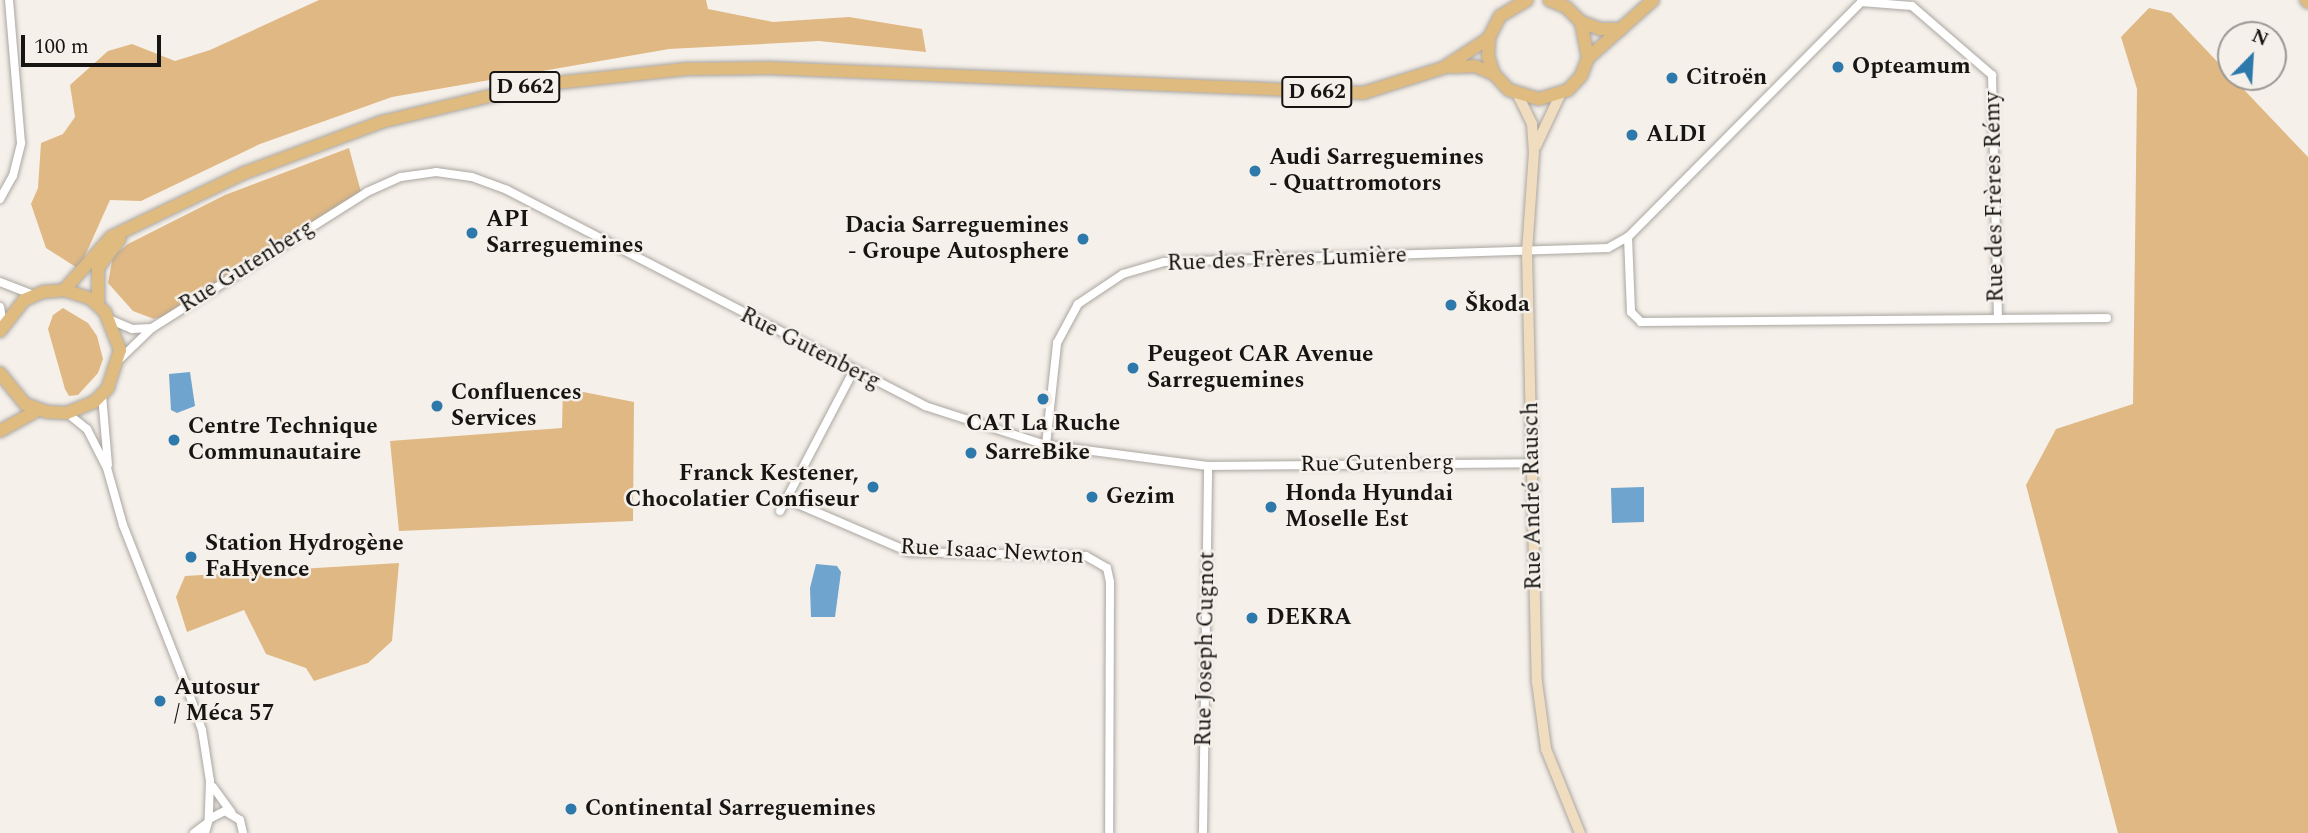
<!DOCTYPE html>
<meta charset="utf-8">
<style>
body{margin:0}
#map{position:relative;width:2308px;height:833px;overflow:hidden;background:#f5f0ea;font-family:Spectral,serif}
div>[style]{position:absolute}
.forest>*{inset:0;background:#e0b883}
.water>*{inset:0;background:#6ea4cd}
.roads{filter:drop-shadow(0 0 2px #aba6a0) drop-shadow(0 0 2px #aba6a0)}
.street>*{height:8px;margin:-4px;padding:0 4px;transform-origin:4px;border-radius:4px;background:#fff}
.secondary>*{height:10px;margin:-5px;padding:0 5px;transform-origin:5px;border-radius:5px;background:#f0ddbf}
.primary>*{height:12px;margin:-6px;padding:0 6px;transform-origin:6px;border-radius:6px;background:#e0bb80}
.dots>*{width:19px;height:19px;translate:-50% -50%;box-sizing:border-box;border:4px solid #f5f0ea;border-radius:50%}
span{translate:-50% -50%;white-space:nowrap;text-align:center;line-height:1.15;-webkit-text-stroke:5px #f5f0ea;paint-order:stroke}
.shield-label span{padding:2px 5px;background:#f5f0ea;border:2px solid;border-radius:5px;-webkit-text-stroke-width:0}
.shield-label{font-size:21px;color:#171513;font-weight:700}
.poi-label{font-size:23px;color:#171513;font-weight:700}
.left{translate:0 -50%;text-align:left}
.right{translate:-100% -50%;text-align:right}
.street-label{font-size:23px;color:#171513}
.north{position:absolute;left:2217px;top:21px;width:70px;height:70px;box-sizing:border-box;background:#f5f0ea;border:2px solid #9c9894;border-radius:50%;rotate:24deg;font-size:19px;font-weight:700;line-height:28px;text-align:center;color:#171513}
.north::after{content:'';display:block;margin:auto;width:24px;height:32px;background:#2e79ac;clip-path:polygon(50% 0,100% 100%,50% 72%,0 100%)}
.scale{position:absolute;left:21px;top:35px;width:140px;height:32px;box-sizing:border-box;border:4px solid #171513;border-top:0;padding-left:9px;font-size:21px;line-height:24px;white-space:nowrap;color:#171513;-webkit-text-stroke:5px #f5f0ea;paint-order:stroke}
</style>
<div id="map">
<div class="forest">
<i style="clip-path:polygon(319px 0,706px 0,708px 9px,773px 22px,849px 17px,922px 29px,926px 52px,819px 41px,669px 49px,392px 97px,260px 144px,141px 201px,110px 200px,79px 269px,46px 248px,31px 204px,38px 188px,41px 143px,63px 134px,75px 117px,70px 85px,108px 51px,132px 44px,175px 61px,210px 50px)"></i>
<i style="clip-path:polygon(2149px 8px,2171px 13px,2308px 157px,2308px 833px,2118px 833px,2026px 485px,2056px 429px,2133px 404px,2137px 89px,2121px 37px)"></i>
<i style="clip-path:polygon(349px 148px,361px 192px,164px 316px,154px 319px,133px 311px,108px 283px,113px 256px,128px 244px,225px 195px)"></i>
<i style="clip-path:polygon(63px 308px,88px 323px,97px 336px,103px 359px,98px 373px,78px 395px,69px 396px,65px 389px,48px 329px,53px 315px)"></i>
<i style="clip-path:polygon(563px 388px,634px 402px,633px 521px,399px 531px,390px 441px,562px 428px)"></i>
<i style="clip-path:polygon(399px 563px,392px 641px,368px 663px,314px 681px,306px 668px,266px 654px,244px 610px,187px 632px,176px 597px,185px 576px)"></i>
</div>
<div class="water">
<i style="clip-path:polygon(190px 372px,195px 406px,177px 413px,171px 410px,169px 374px)"></i>
<i style="clip-path:polygon(1644px 487px,1644px 522px,1612px 523px,1611px 488px)"></i>
<i style="clip-path:polygon(816px 564px,837px 566px,841px 572px,835px 617px,811px 617px,810px 588px)"></i>
</div>
<div class="roads">
<div class="street">
<i style="left:0;top:199px;width:26px;rotate:-61deg"></i>
<i style="left:13px;top:176px;width:34px;rotate:-76deg"></i>
<i style="left:21px;top:143px;width:144px;rotate:-94.8deg"></i>
<i style="left:0;top:282px;width:36px;rotate:21deg"></i>
<i style="left:0;top:307px;width:17px;rotate:80deg"></i>
<i style="left:1998px;top:319px;width:109px;rotate:-0.5deg"></i>
<i style="left:111px;top:320px;width:23px;rotate:23deg"></i>
<i style="left:132px;top:329px;width:20px;rotate:-3deg"></i>
<i style="left:119px;top:360px;width:46px;rotate:-44.1deg"></i>
<i style="left:152px;top:328px;width:254px;rotate:-32.3deg"></i>
<i style="left:367px;top:192px;width:37px;rotate:-24deg"></i>
<i style="left:401px;top:177px;width:35px;rotate:-8deg"></i>
<i style="left:436px;top:172px;width:36px;rotate:8deg"></i>
<i style="left:472px;top:177px;width:37px;rotate:20deg"></i>
<i style="left:507px;top:190px;width:471px;rotate:27.3deg"></i>
<i style="left:925px;top:406px;width:127px;rotate:17.9deg"></i>
<i style="left:1046px;top:445px;width:163px;rotate:7.4deg"></i>
<i style="left:1208px;top:466px;width:324px;rotate:-0.5deg"></i>
<i style="left:102px;top:395px;width:70px;rotate:85.1deg"></i>
<i style="left:67px;top:413px;width:26px;rotate:39deg"></i>
<i style="left:87px;top:429px;width:44px;rotate:62.9deg"></i>
<i style="left:107px;top:468px;width:59px;rotate:74.3deg"></i>
<i style="left:123px;top:525px;width:169px;rotate:68.5deg"></i>
<i style="left:185px;top:682px;width:51px;rotate:70.5deg"></i>
<i style="left:202px;top:730px;width:52px;rotate:81.1deg"></i>
<i style="left:210px;top:781px;width:38px;rotate:92deg"></i>
<i style="left:1046px;top:445px;width:103px;rotate:-83.8deg"></i>
<i style="left:1057px;top:343px;width:44px;rotate:-61.7deg"></i>
<i style="left:1078px;top:304px;width:54px;rotate:-33.7deg"></i>
<i style="left:1123px;top:274px;width:43px;rotate:-16.3deg"></i>
<i style="left:1164px;top:262px;width:444px;rotate:-1.8deg"></i>
<i style="left:1608px;top:248px;width:23px;rotate:-29deg"></i>
<i style="left:1628px;top:237px;width:331px;rotate:-45.2deg"></i>
<i style="left:1861px;top:2px;width:51px;rotate:4.5deg"></i>
<i style="left:1912px;top:6px;width:106px;rotate:40.8deg"></i>
<i style="left:1992px;top:75px;width:244px;rotate:88.6deg"></i>
<i style="left:1998px;top:319px;width:357px;rotate:179.5deg"></i>
<i style="left:1641px;top:322px;width:14px;rotate:-135deg"></i>
<i style="left:1631px;top:312px;width:75px;rotate:-92.3deg"></i>
<i style="left:786px;top:499px;width:134px;rotate:23.3deg"></i>
<i style="left:909px;top:552px;width:177px;rotate:1.3deg"></i>
<i style="left:1086px;top:556px;width:24px;rotate:30deg"></i>
<i style="left:1107px;top:568px;width:14px;rotate:78deg"></i>
<i style="left:1110px;top:582px;width:251px;rotate:90.2deg"></i>
<i style="left:780px;top:511px;width:157px;rotate:-62.3deg"></i>
<i style="left:213px;top:787px;width:31px;rotate:54deg"></i>
<i style="left:194px;top:833px;width:15px;rotate:-37deg"></i>
<i style="left:205px;top:833px;width:15px;rotate:-74deg"></i>
<i style="left:209px;top:819px;width:18px;rotate:-27deg"></i>
<i style="left:225px;top:811px;width:17px;rotate:31deg"></i>
<i style="left:240px;top:820px;width:13px;rotate:77deg"></i>
<i style="left:1203px;top:833px;width:367px;rotate:-89.2deg"></i>
</div>
<div class="secondary">
<i style="left:1518px;top:95px;width:32px;rotate:64deg"></i>
<i style="left:1532px;top:124px;width:28px;rotate:86deg"></i>
<i style="left:1534px;top:152px;width:100px;rotate:94deg"></i>
<i style="left:1527px;top:252px;width:430px;rotate:88.7deg"></i>
<i style="left:1537px;top:682px;width:68px;rotate:82.3deg"></i>
<i style="left:1546px;top:749px;width:91px;rotate:68deg"></i>
<i style="left:1536px;top:146px;width:56px;rotate:-64.8deg"></i>
</div>
<div class="primary">
<i style="left:1527px;top:0;width:31px;rotate:149deg"></i>
<i style="left:1500px;top:16px;width:25px;rotate:117deg"></i>
<i style="left:1489px;top:38px;width:18px;rotate:93deg"></i>
<i style="left:1488px;top:56px;width:19px;rotate:72deg"></i>
<i style="left:1494px;top:74px;width:22px;rotate:47deg"></i>
<i style="left:1509px;top:90px;width:31px;rotate:17deg"></i>
<i style="left:1539px;top:99px;width:30px;rotate:-17deg"></i>
<i style="left:1568px;top:90px;width:19px;rotate:-47deg"></i>
<i style="left:1581px;top:76px;width:19px;rotate:-69deg"></i>
<i style="left:1588px;top:58px;width:37px;rotate:-101deg"></i>
<i style="left:1581px;top:22px;width:21px;rotate:-135deg"></i>
<i style="left:1566px;top:7px;width:18px;rotate:-158deg"></i>
<i style="left:2306px;top:0;width:3px;rotate:45deg"></i>
<i style="left:1581px;top:22px;width:20px;rotate:20deg"></i>
<i style="left:1600px;top:29px;width:21px"></i>
<i style="left:1588px;top:58px;width:87px;rotate:-41.7deg"></i>
<i style="left:1451px;top:67px;width:24px;rotate:-2deg"></i>
<i style="left:1475px;top:66px;width:21px;rotate:23deg"></i>
<i style="left:64px;top:290px;width:71px;rotate:-48.4deg"></i>
<i style="left:111px;top:237px;width:148px;rotate:-25.7deg"></i>
<i style="left:244px;top:173px;width:146px;rotate:-20.4deg"></i>
<i style="left:381px;top:122px;width:159px;rotate:-13.4deg"></i>
<i style="left:536px;top:85px;width:151px;rotate:-6.1deg"></i>
<i style="left:686px;top:69px;width:83px;rotate:-0.7deg"></i>
<i style="left:769px;top:68px;width:595px;rotate:2.41deg"></i>
<i style="left:1363px;top:93px;width:84px;rotate:-17.4deg"></i>
<i style="left:1443px;top:68px;width:55px;rotate:-33.1deg"></i>
<i style="left:98px;top:305px;width:37px;rotate:-90deg"></i>
<i style="left:98px;top:268px;width:36px;rotate:-53deg"></i>
<i style="left:0;top:331px;width:39px;rotate:-52deg"></i>
<i style="left:24px;top:300px;width:21px;rotate:-23deg"></i>
<i style="left:43px;top:292px;width:21px;rotate:-5deg"></i>
<i style="left:64px;top:290px;width:28px;rotate:18deg"></i>
<i style="left:91px;top:299px;width:19px;rotate:43deg"></i>
<i style="left:105px;top:312px;width:41px;rotate:68.5deg"></i>
<i style="left:120px;top:350px;width:40px;rotate:108deg"></i>
<i style="left:108px;top:388px;width:20px;rotate:135deg"></i>
<i style="left:94px;top:402px;width:29px;rotate:158deg"></i>
<i style="left:67px;top:413px;width:20px;rotate:-177deg"></i>
<i style="left:47px;top:412px;width:23px;rotate:-160deg"></i>
<i style="left:25px;top:404px;width:40px;rotate:-129deg"></i>
<i style="left:0;top:431px;width:43px;rotate:-28.9deg"></i>
</div>
</div>
<div class="dots">
<i style="left:1838px;top:67px;background:#2e79ac"></i>
<i style="left:1672px;top:78px;background:#2e79ac"></i>
<i style="left:1632px;top:135px;background:#2e79ac"></i>
<i style="left:1255px;top:171px;background:#2e79ac"></i>
<i style="left:472px;top:233px;background:#2e79ac"></i>
<i style="left:1083px;top:239px;background:#2e79ac"></i>
<i style="left:1451px;top:305px;background:#2e79ac"></i>
<i style="left:1133px;top:368px;background:#2e79ac"></i>
<i style="left:1043px;top:399px;background:#2e79ac"></i>
<i style="left:437px;top:406px;background:#2e79ac"></i>
<i style="left:174px;top:440px;background:#2e79ac"></i>
<i style="left:971px;top:453px;background:#2e79ac"></i>
<i style="left:873px;top:487px;background:#2e79ac"></i>
<i style="left:1092px;top:497px;background:#2e79ac"></i>
<i style="left:1271px;top:507px;background:#2e79ac"></i>
<i style="left:191px;top:557px;background:#2e79ac"></i>
<i style="left:1252px;top:618px;background:#2e79ac"></i>
<i style="left:160px;top:701px;background:#2e79ac"></i>
<i style="left:571px;top:809px;background:#2e79ac"></i>
</div>
<div class="shield-label">
<span style="left:525px;top:87px">D 662</span>
<span style="left:1317px;top:92px">D 662</span>
</div>
<div class="poi-label">
<span class="left" style="left:1852px;top:67px">Opteamum</span>
<span class="left" style="left:1686px;top:78px">Citroën</span>
<span class="left" style="left:1646px;top:135px">ALDI</span>
<span class="left" style="left:1269px;top:171px">Audi Sarreguemines<br>- Quattromotors</span>
<span class="left" style="left:486px;top:233px">API<br>Sarreguemines</span>
<span class="right" style="left:1069px;top:239px">Dacia Sarreguemines<br>- Groupe Autosphere</span>
<span class="left" style="left:1465px;top:305px">Škoda</span>
<span class="left" style="left:1147px;top:368px">Peugeot CAR Avenue<br>Sarreguemines</span>
<span class="left" style="left:451px;top:406px">Confluences<br>Services</span>
<span style="left:1043px;top:424px">CAT La Ruche</span>
<span class="left" style="left:188px;top:440px">Centre Technique<br>Communautaire</span>
<span class="left" style="left:985px;top:453px">SarreBike</span>
<span class="right" style="left:859px;top:487px">Franck Kestener,<br>Chocolatier Confiseur</span>
<span class="left" style="left:1285px;top:507px">Honda Hyundai<br>Moselle Est</span>
<span class="left" style="left:1106px;top:497px">Gezim</span>
<span class="left" style="left:205px;top:557px">Station Hydrogène<br>FaHyence</span>
<span class="left" style="left:1266px;top:618px">DEKRA</span>
<span class="left" style="left:174px;top:701px">Autosur<br>/ Méca 57</span>
<span class="left" style="left:585px;top:809px">Continental Sarreguemines</span>
</div>
<div class="street-label">
<span style="left:1995px;top:197px;rotate:-91deg">Rue des Frères Rémy</span>
<span style="left:1287px;top:260px;rotate:-2deg">Rue des Frères Lumière</span>
<span style="left:247px;top:267px;rotate:-32deg">Rue Gutenberg</span>
<span style="left:810px;top:349px;rotate:27deg">Rue Gutenberg</span>
<span style="left:1377px;top:464px;rotate:-1deg">Rue Gutenberg</span>
<span style="left:1533px;top:496px;rotate:-91deg">Rue André Rausch</span>
<span style="left:992px;top:552px;rotate:3deg">Rue Isaac Newton</span>
<span style="left:1206px;top:649px;rotate:-89deg">Rue Joseph Cugnot</span>
</div>
<div class="north">N</div>
<div class="scale">100 m</div>
</div>
